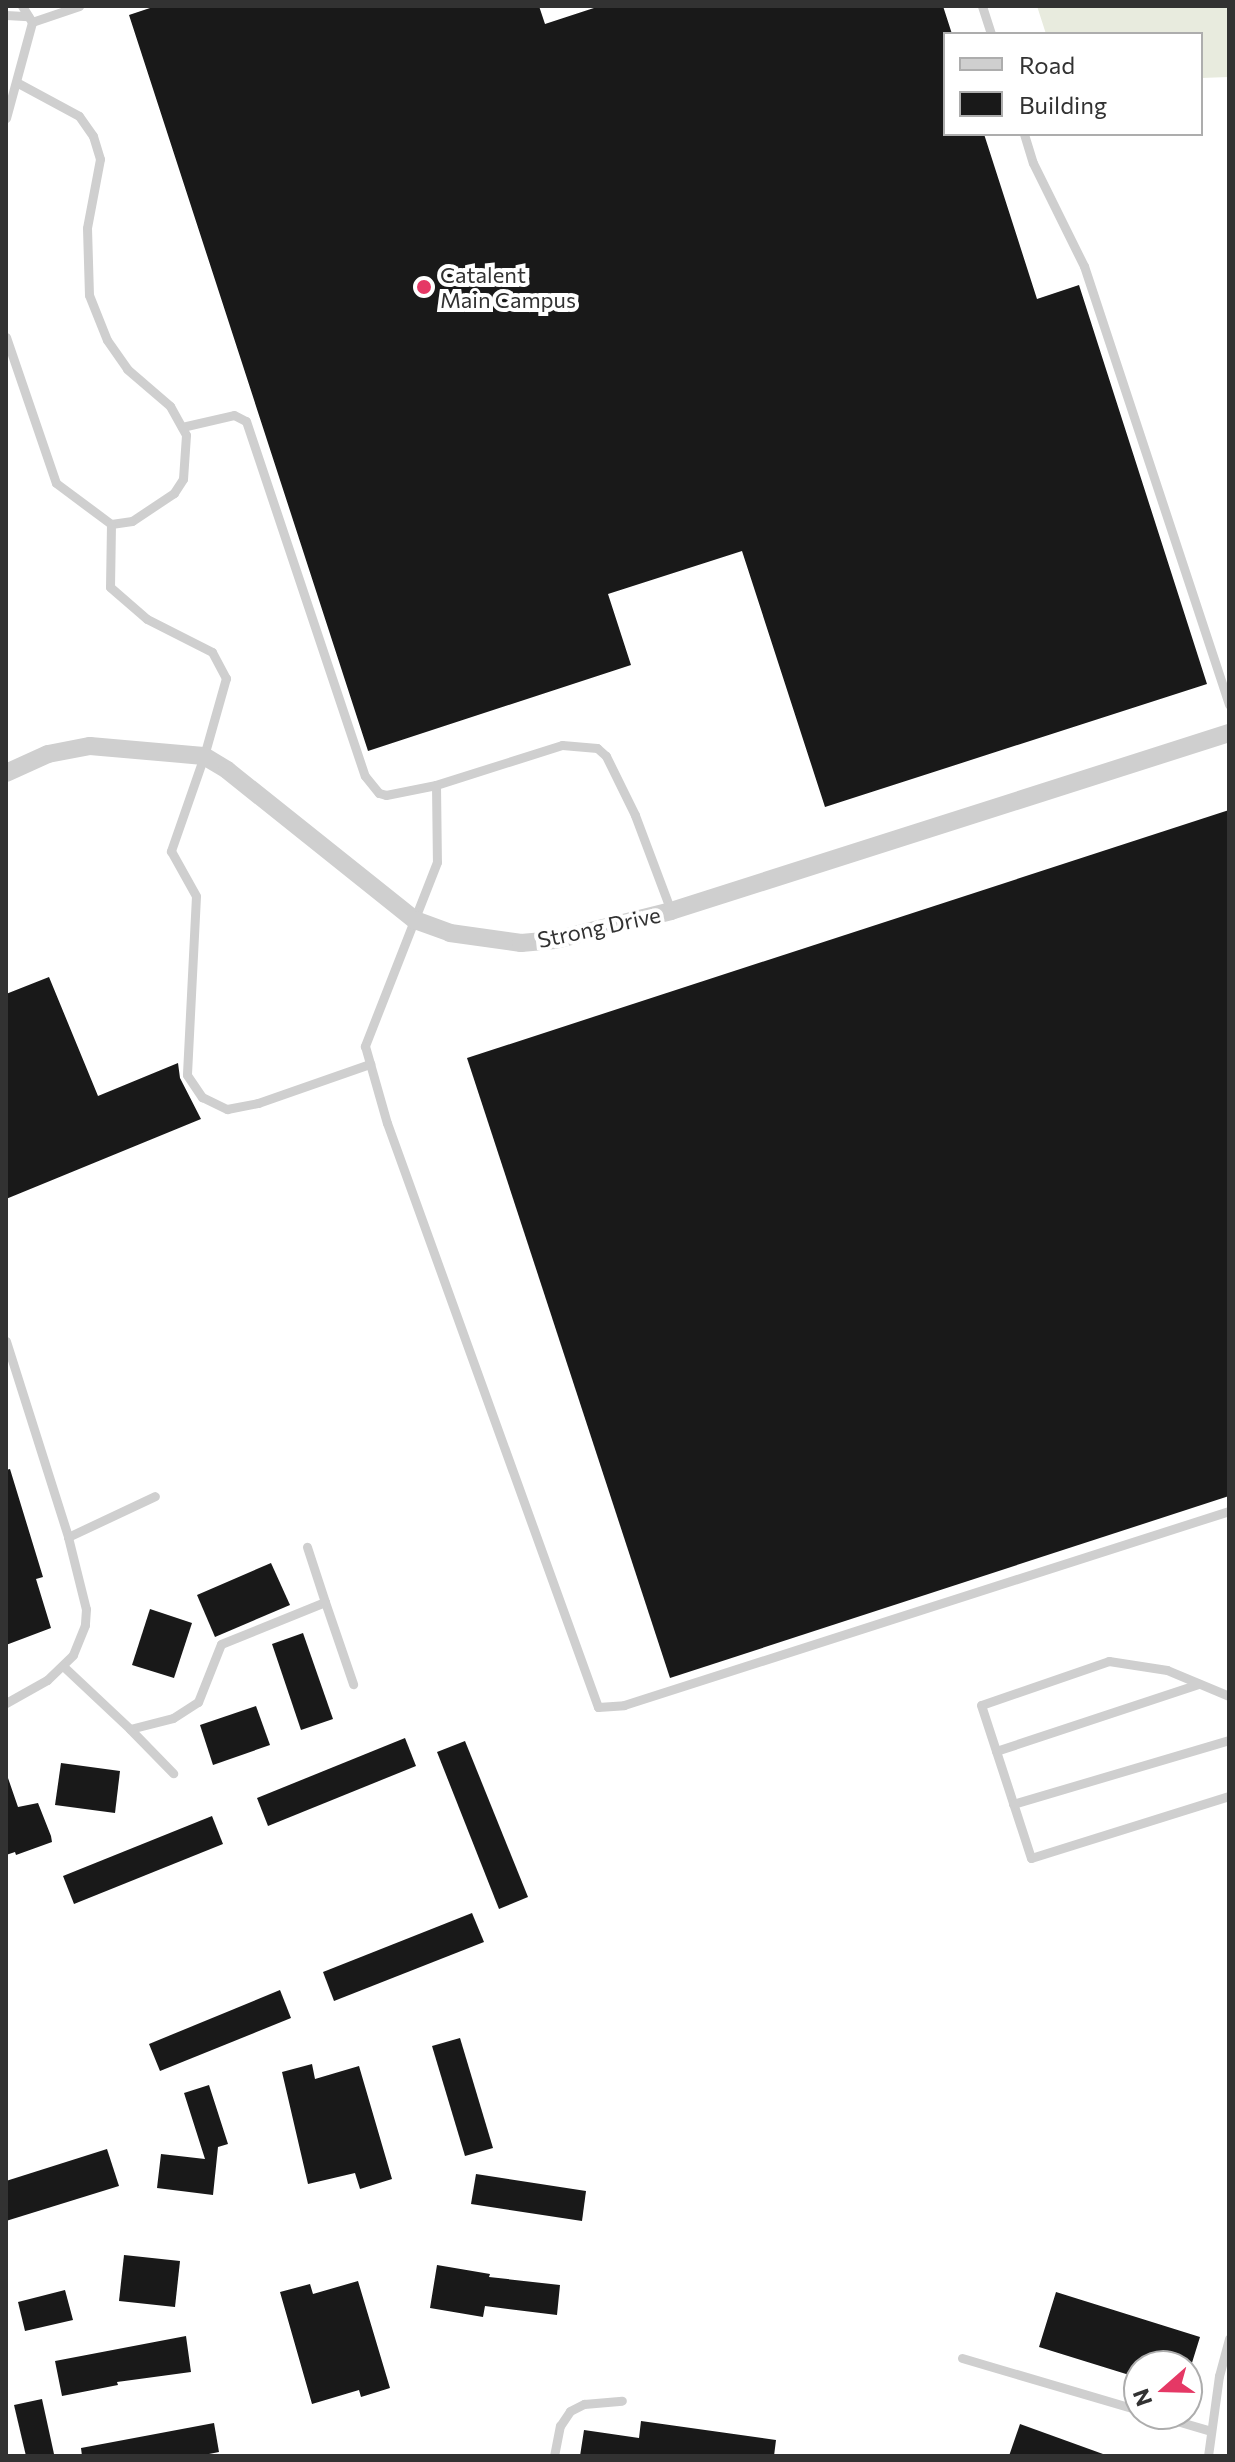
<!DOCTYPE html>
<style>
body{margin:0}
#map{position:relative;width:1235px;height:2462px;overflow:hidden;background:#fff;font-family:Commissioner,sans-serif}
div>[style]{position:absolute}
.green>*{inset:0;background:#e8ebde}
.building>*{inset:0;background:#191919}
.service>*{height:9px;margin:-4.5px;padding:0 4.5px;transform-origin:4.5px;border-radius:4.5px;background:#cfcfcf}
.minor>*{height:18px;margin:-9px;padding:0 9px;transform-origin:9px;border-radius:9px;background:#cfcfcf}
.dots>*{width:22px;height:22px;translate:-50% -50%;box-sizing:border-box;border:4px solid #fff;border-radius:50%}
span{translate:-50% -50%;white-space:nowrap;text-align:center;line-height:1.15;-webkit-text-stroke:8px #fff;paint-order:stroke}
.poi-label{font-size:22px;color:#323232}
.left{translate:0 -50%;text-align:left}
.street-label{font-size:22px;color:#323232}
.frame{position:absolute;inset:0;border:8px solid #323232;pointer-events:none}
.legend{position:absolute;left:943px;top:32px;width:260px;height:104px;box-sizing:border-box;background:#fff;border:2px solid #adadad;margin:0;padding:10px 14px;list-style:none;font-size:24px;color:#323232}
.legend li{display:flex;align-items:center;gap:16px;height:40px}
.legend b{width:40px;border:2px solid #adadad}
.north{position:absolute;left:1123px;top:2350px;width:80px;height:80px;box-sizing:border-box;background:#fff;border:2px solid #adadad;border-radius:50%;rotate:250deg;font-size:22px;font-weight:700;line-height:32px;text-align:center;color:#323232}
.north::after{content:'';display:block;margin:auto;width:28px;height:36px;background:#e53865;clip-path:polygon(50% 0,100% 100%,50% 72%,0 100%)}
</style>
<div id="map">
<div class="green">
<i style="clip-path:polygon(1037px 6px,1229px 6px,1229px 77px,1201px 78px,1201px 34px,1046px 34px)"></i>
</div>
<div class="building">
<i style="clip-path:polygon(156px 6px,539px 6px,545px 24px,600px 6px,943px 6px,952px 34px,945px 34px,945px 134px,984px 134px,1037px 299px,1079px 285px,1207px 684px,825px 807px,742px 551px,608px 594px,631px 665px,368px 751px,129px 15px)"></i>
<i style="clip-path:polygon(1229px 810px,1229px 1496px,670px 1678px,467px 1058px)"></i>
<i style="clip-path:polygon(49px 977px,98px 1096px,178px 1063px,180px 1078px,201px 1119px,6px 1199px,6px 994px)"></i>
<i style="clip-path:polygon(10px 1469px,43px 1577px,36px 1579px,51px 1628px,6px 1645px,6px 1470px)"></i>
<i style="clip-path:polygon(271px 1563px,290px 1605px,215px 1637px,197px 1595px)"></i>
<i style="clip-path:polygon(150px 1609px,192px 1623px,174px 1678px,132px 1665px)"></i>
<i style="clip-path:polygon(303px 1633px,333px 1719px,301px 1730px,272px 1644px)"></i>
<i style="clip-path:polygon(256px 1706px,270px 1745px,213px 1765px,200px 1725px)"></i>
<i style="clip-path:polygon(405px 1738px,416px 1766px,268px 1826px,257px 1798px)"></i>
<i style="clip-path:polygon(465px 1741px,528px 1897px,499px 1909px,437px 1752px)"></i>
<i style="clip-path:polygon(61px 1763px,120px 1771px,115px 1813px,55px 1805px)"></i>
<i style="clip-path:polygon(8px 1778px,18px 1807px,38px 1803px,51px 1836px,52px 1842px,16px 1855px,15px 1852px,6px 1855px)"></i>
<i style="clip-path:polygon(212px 1816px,223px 1844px,74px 1904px,63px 1876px)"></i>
<i style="clip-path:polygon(472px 1913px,484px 1942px,334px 2001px,323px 1972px)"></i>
<i style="clip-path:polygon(280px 1990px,291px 2018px,160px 2071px,149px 2044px)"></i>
<i style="clip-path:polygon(460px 2038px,493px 2148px,465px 2156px,432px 2046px)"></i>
<i style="clip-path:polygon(312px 2064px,315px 2079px,359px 2066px,392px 2179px,360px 2189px,355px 2173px,308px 2184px,282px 2072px)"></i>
<i style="clip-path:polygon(209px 2085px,228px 2144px,218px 2147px,213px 2195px,157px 2188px,161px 2154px,205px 2159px,184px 2093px)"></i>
<i style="clip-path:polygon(107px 2149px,119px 2186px,6px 2221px,6px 2181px)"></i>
<i style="clip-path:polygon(476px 2174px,586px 2191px,582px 2221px,471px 2204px)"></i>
<i style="clip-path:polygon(124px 2255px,180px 2261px,175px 2307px,119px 2301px)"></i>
<i style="clip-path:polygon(437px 2265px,490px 2274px,489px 2277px,560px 2285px,557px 2315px,485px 2306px,483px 2317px,430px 2308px)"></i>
<i style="clip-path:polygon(358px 2281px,390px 2388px,361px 2397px,359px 2390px,312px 2404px,280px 2292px,310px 2284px,313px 2294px)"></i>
<i style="clip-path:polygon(65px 2290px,73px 2320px,25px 2331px,18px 2302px)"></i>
<i style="clip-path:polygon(1056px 2292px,1200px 2337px,1191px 2366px,1139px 2366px,1139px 2378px,1039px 2347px)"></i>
<i style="clip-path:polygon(186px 2336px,191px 2372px,117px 2382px,118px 2385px,62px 2396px,55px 2361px)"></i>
<i style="clip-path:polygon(42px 2399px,54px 2454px,26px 2456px,14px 2405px)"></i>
<i style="clip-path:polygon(641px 2421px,776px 2440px,774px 2456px,580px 2456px,584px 2430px,639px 2438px)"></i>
<i style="clip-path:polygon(214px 2423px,219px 2452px,199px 2456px,82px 2456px,81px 2448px)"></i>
<i style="clip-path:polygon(1020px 2424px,1103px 2454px,1102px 2456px,1009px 2456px)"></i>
</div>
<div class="service">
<i style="left:982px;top:6px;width:29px;rotate:72deg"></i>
<i style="left:6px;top:15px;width:22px;rotate:3deg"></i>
<i style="left:32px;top:22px;width:50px;rotate:-18.8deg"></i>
<i style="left:18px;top:83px;width:69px;rotate:28.4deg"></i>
<i style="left:79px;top:116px;width:24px;rotate:55deg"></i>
<i style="left:93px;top:136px;width:24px;rotate:73deg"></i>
<i style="left:100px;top:159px;width:70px;rotate:100.7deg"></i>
<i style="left:87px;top:228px;width:67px;rotate:88.3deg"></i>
<i style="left:89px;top:295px;width:48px;rotate:68.2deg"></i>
<i style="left:107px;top:340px;width:35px;rotate:55deg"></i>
<i style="left:127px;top:369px;width:57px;rotate:40.7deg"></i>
<i style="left:170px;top:406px;width:33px;rotate:61deg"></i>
<i style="left:186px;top:435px;width:44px;rotate:93.9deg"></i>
<i style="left:183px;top:479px;width:17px;rotate:123deg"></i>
<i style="left:174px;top:493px;width:50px;rotate:146.3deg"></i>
<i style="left:132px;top:521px;width:21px;rotate:172deg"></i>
<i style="left:6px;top:118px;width:99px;rotate:-74.8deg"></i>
<i style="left:32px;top:22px;width:19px;rotate:-122deg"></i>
<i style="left:1024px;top:134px;width:30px;rotate:73deg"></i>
<i style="left:1033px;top:163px;width:115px;rotate:63.7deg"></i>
<i style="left:1084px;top:266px;width:462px;rotate:71.7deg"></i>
<i style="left:6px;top:337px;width:154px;rotate:71.1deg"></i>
<i style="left:56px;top:483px;width:69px;rotate:36.7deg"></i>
<i style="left:111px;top:524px;width:63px;rotate:90.9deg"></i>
<i style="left:110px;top:587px;width:49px;rotate:40.9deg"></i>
<i style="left:147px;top:619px;width:73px;rotate:26.9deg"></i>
<i style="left:212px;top:652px;width:30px;rotate:62deg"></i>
<i style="left:226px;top:678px;width:81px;rotate:105.8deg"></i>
<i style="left:204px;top:756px;width:101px;rotate:109.2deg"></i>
<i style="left:171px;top:851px;width:51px;rotate:60.9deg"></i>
<i style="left:196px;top:896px;width:179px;rotate:92.9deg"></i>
<i style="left:187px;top:1075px;width:27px;rotate:56deg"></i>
<i style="left:202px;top:1097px;width:28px;rotate:26deg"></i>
<i style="left:227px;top:1109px;width:32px;rotate:-11deg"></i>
<i style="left:258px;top:1103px;width:119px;rotate:-19.2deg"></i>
<i style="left:182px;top:427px;width:53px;rotate:-13deg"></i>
<i style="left:234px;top:415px;width:13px;rotate:27deg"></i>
<i style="left:246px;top:421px;width:374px;rotate:71.5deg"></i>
<i style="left:365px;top:776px;width:22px;rotate:51deg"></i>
<i style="left:379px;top:793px;width:7px;rotate:16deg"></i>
<i style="left:386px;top:795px;width:51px;rotate:-11.3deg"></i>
<i style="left:671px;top:911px;width:103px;rotate:-110.6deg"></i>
<i style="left:635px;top:815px;width:66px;rotate:-116.2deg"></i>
<i style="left:606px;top:756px;width:12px;rotate:-138deg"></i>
<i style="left:597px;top:748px;width:35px;rotate:-175deg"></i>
<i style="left:562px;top:745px;width:132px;rotate:162.4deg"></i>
<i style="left:436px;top:785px;width:77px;rotate:89.3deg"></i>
<i style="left:437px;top:862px;width:198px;rotate:111.4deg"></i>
<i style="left:365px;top:1046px;width:80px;rotate:74.1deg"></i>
<i style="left:387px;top:1123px;width:621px;rotate:70.14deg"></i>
<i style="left:598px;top:1707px;width:26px;rotate:-4deg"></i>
<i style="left:624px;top:1705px;width:635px;rotate:-17.78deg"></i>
<i style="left:6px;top:1341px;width:206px;rotate:72.4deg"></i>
<i style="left:68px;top:1537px;width:74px;rotate:76deg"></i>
<i style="left:86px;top:1609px;width:16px;rotate:94deg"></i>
<i style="left:85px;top:1625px;width:32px;rotate:112deg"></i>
<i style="left:73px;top:1655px;width:36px;rotate:136deg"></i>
<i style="left:47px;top:1680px;width:47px;rotate:150.7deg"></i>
<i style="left:68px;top:1537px;width:96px;rotate:-25.2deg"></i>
<i style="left:325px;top:1602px;width:87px;rotate:71.1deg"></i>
<i style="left:63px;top:1666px;width:92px;rotate:43.2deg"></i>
<i style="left:130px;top:1729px;width:44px;rotate:-14.3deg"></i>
<i style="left:173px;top:1718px;width:30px;rotate:-33deg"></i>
<i style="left:198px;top:1702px;width:62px;rotate:-68.4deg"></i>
<i style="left:221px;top:1644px;width:112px;rotate:-22deg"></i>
<i style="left:325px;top:1602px;width:58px;rotate:-108.1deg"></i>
<i style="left:1229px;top:1696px;width:67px;rotate:-157.2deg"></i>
<i style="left:1167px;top:1670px;width:59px;rotate:-171.2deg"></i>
<i style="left:1109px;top:1661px;width:135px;rotate:161deg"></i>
<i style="left:981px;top:1705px;width:161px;rotate:71.9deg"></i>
<i style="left:1031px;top:1858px;width:207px;rotate:-17.4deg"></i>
<i style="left:130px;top:1729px;width:62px;rotate:45.7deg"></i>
<i style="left:996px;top:1751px;width:214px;rotate:-18.3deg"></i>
<i style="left:1013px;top:1804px;width:225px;rotate:-16.5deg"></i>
<i style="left:962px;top:2358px;width:184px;rotate:16.4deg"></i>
<i style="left:1153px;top:2414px;width:60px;rotate:16.3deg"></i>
<i style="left:554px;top:2456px;width:31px;rotate:-79deg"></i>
<i style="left:560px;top:2426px;width:18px;rotate:-56deg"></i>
<i style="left:570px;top:2411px;width:16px;rotate:-27deg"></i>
<i style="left:584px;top:2404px;width:38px;rotate:-5deg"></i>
<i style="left:1208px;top:2456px;width:81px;rotate:-82.2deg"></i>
<i style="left:1219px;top:2376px;width:39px;rotate:-75deg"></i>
</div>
<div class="minor">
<i style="left:6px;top:773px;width:46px;rotate:-24.3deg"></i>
<i style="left:48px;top:754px;width:43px;rotate:-10.8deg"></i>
<i style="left:90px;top:746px;width:114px;rotate:5deg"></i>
<i style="left:204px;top:756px;width:27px;rotate:31deg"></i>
<i style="left:227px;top:770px;width:241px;rotate:38.6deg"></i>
<i style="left:415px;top:920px;width:37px;rotate:20deg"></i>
<i style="left:450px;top:933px;width:72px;rotate:8deg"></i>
<i style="left:521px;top:943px;width:34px;rotate:-5deg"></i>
<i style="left:555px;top:940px;width:120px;rotate:-14deg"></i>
<i style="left:671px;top:911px;width:586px;rotate:-17.69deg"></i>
</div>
<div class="dots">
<i style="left:424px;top:287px;background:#e53865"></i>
</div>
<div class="poi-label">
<span class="left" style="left:440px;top:287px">Catalent<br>Main Campus</span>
</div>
<div class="street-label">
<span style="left:599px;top:927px;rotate:-12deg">Strong Drive</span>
</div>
<div class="frame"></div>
<ul class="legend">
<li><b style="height:10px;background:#cfcfcf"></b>Road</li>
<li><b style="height:22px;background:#191919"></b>Building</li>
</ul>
<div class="north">N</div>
</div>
